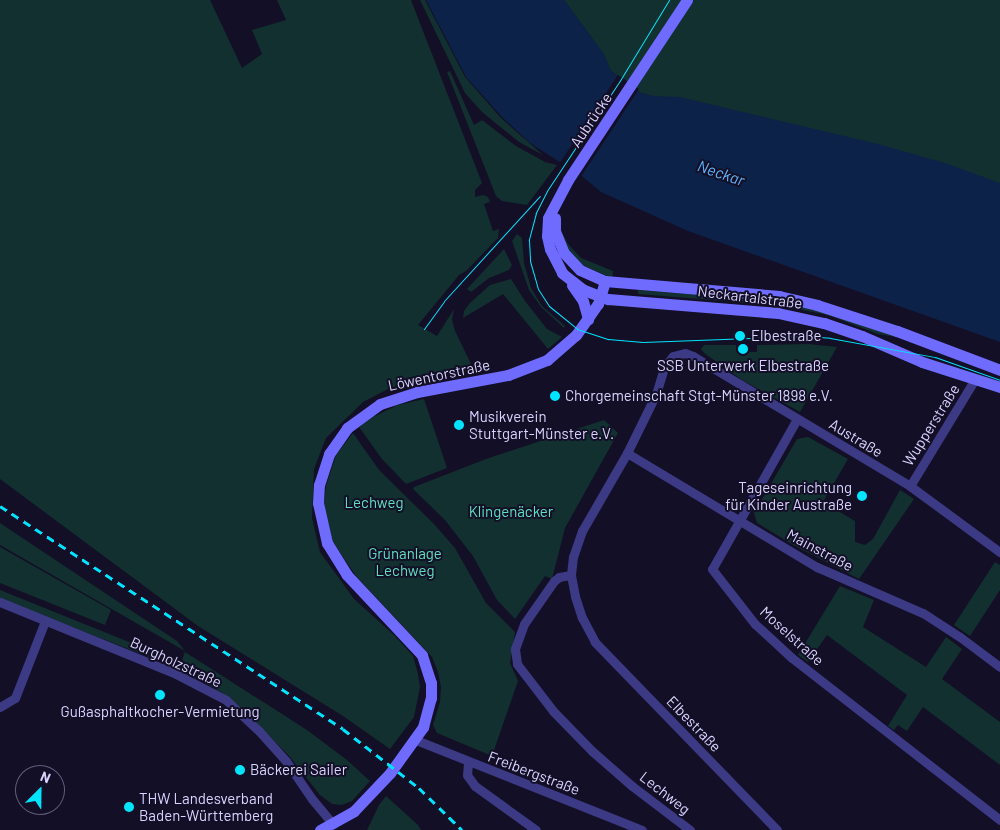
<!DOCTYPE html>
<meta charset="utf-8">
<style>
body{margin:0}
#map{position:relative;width:1000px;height:830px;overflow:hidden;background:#130f26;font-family:Barlow,sans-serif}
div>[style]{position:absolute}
.green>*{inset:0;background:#12302f}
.water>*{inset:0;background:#0c2248}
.pier>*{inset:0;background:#130f26}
.street>*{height:9px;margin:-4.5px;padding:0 4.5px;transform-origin:4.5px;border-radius:4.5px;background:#3d3a85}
.secondary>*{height:11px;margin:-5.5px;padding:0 5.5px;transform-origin:5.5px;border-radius:5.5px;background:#6f6bff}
.tram>*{height:1px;margin:-0.5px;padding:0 0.5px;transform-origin:0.5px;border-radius:0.5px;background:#00e5ff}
.rail>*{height:3px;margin-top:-1.5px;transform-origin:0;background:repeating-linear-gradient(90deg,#00e5ff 0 8px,transparent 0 14px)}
.dots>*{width:14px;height:14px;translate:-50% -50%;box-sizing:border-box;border:2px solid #130f26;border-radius:50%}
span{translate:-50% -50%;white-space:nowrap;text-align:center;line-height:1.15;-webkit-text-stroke:4px #130f26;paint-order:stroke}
.street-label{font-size:15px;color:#d9d4ff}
.poi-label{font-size:15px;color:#d9d4ff}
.left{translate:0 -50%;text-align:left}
.right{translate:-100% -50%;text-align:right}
.park-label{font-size:15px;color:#5fe0c0}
.water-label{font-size:16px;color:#62b6ff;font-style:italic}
.north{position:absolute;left:15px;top:765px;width:50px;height:50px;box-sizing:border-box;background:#130f26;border:1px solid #625e7d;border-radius:50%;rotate:23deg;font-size:14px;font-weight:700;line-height:20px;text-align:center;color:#d9d4ff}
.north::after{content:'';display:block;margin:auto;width:18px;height:22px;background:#00e5ff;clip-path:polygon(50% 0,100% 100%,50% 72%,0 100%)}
</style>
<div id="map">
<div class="green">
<i style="clip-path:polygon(0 0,210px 0,242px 68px,262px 54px,252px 30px,286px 20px,277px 0,411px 0,482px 183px,475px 190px,475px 197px,483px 195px,488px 197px,490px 202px,484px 204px,493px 231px,499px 229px,498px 238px,466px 271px,459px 275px,418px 325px,437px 336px,454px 309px,452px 320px,455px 331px,474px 370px,418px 380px,388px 389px,363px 402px,326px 438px,314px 469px,312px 518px,320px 552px,354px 599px,394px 635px,413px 656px,418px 674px,420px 687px,414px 717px,390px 749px,343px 716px,198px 626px,0 479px)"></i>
<i style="clip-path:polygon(420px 0,425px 0,465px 77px,501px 118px,543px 155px,519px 142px,482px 112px,465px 93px)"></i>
<i style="clip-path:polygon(564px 0,1000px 0,1000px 187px,641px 93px,611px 71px,597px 45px)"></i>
<i style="clip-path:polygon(450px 71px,474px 125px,482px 120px,516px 146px,545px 162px,557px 165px,527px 205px,502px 201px,496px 196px,447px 72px)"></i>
<i style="clip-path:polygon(560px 229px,568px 244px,581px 258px,613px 271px,612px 278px,578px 263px,565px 247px)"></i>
<i style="clip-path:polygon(517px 234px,522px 238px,524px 263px,531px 288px,542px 306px,565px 326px,564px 328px,541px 307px,529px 290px,512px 241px)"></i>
<i style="clip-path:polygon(504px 249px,512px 265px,509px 270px,489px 278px,471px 292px,467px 289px)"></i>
<i style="clip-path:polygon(511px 279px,525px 301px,547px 329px,562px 337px,548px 349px,503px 294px,463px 318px,464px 311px,470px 303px,490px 285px)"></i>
<i style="clip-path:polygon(638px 290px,777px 301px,828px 312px,902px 338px,878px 334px,828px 315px,777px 305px,638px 294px)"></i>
<i style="clip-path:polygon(808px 344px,837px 347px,800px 412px,742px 380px,704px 353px,701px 349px,704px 345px,736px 345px,736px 352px,757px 352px,757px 345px)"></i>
<i style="clip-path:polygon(424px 399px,447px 468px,406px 484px,382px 459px,359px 427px,373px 417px,398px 405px)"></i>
<i style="clip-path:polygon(604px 420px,618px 433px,565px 528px,552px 579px,545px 576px,515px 619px,497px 600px,473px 556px,445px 520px,413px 489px,414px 487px,486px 459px)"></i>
<i style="clip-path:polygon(353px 433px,379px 470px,434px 524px,455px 548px,486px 603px,515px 632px,510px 663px,518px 681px,492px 756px,437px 733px,433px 725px,440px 702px,441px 687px,438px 672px,432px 657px,356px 576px,332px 541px,324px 505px,326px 486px,336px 455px)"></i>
<i style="clip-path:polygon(808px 437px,848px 459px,823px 502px,855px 521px,855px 542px,865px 545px,873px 539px,900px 490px,914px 499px,859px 579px,795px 546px,757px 523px,754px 513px,797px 439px)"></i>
<i style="clip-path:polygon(0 523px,177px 641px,185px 651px,0 545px)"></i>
<i style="clip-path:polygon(0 547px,111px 610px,105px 625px,0 583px)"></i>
<i style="clip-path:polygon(995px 562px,1000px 565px,1000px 590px,970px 636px,954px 625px)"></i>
<i style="clip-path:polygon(840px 586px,874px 600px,863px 627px,926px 667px,946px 637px,962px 649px,942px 679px,1000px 722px,1000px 765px,923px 707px,907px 731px,898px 725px,894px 730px,888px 726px,907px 695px,827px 635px,808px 662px,798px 655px)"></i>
<i style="clip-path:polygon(0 590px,181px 663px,185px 652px,307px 730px,347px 760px,370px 781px,352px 801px,342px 805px,332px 804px,320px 795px,290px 757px,244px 710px,221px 692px,180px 669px,0 599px)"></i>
<i style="clip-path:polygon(386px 796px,418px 825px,421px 830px,367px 830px,379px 805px)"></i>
</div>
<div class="water">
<i style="clip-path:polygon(426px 0,564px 0,604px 54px,611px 71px,641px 93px,653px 96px,680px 97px,878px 144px,945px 163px,1000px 183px,1000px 342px,688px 231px,601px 192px,583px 177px,530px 143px,502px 117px,466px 77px)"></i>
</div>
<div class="pier">
<i style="clip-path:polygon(618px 75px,639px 89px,580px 178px,559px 164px)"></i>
</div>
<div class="street">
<i style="left:797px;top:419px;width:172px;rotate:119.5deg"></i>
<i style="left:712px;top:569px;width:70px;rotate:52deg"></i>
<i style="left:755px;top:624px;width:50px;rotate:42.6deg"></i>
<i style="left:792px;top:658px;width:264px;rotate:37.9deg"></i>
<i style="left:627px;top:453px;width:222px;rotate:31deg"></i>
<i style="left:817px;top:567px;width:116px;rotate:23.5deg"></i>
<i style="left:923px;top:613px;width:44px;rotate:33deg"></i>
<i style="left:960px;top:637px;width:50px;rotate:36.9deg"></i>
<i style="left:910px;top:486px;width:125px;rotate:-58.7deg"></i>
<i style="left:571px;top:575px;width:12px;rotate:171deg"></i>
<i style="left:559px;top:577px;width:6px;rotate:141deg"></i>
<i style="left:554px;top:581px;width:52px;rotate:124.9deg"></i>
<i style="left:524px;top:624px;width:27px;rotate:110deg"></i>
<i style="left:515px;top:649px;width:15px;rotate:82deg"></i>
<i style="left:517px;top:664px;width:59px;rotate:52.5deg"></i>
<i style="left:553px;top:711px;width:56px;rotate:45.7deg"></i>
<i style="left:592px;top:751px;width:53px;rotate:41.2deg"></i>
<i style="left:632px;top:786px;width:73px;rotate:37.2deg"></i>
<i style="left:0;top:602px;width:190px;rotate:22.2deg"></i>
<i style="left:176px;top:674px;width:56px;rotate:27.5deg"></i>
<i style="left:226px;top:700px;width:45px;rotate:43.2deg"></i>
<i style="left:259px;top:731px;width:40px;rotate:48deg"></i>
<i style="left:286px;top:761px;width:46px;rotate:55.6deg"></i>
<i style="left:312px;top:799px;width:33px;rotate:50deg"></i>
<i style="left:0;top:707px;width:17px;rotate:-31deg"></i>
<i style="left:15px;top:698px;width:83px;rotate:-68.7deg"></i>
<i style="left:416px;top:740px;width:243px;rotate:21.7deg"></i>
<i style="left:468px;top:762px;width:13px;rotate:94deg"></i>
<i style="left:467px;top:775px;width:14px;rotate:54deg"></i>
<i style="left:475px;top:786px;width:75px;rotate:35.8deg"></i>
<i style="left:777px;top:830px;width:262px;rotate:-134.1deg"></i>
<i style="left:595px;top:642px;width:27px;rotate:-118deg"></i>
<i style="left:582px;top:618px;width:23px;rotate:-108deg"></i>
<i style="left:575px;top:596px;width:21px;rotate:-101deg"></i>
<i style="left:571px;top:575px;width:18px;rotate:-84deg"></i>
<i style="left:573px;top:557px;width:28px;rotate:-71deg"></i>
<i style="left:582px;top:531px;width:90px;rotate:-60deg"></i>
<i style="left:627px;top:453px;width:66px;rotate:-63.8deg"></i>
<i style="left:656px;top:394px;width:28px;rotate:-73deg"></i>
<i style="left:664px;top:367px;width:14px;rotate:-51deg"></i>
<i style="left:673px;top:356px;width:12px;rotate:-14deg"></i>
<i style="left:685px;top:353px;width:9px;rotate:21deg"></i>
<i style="left:693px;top:356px;width:253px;rotate:30.9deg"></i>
<i style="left:910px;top:486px;width:112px;rotate:36.3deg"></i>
</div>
<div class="secondary">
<i style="left:687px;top:0;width:216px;rotate:123.5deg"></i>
<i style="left:568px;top:180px;width:43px;rotate:117.8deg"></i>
<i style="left:548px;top:218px;width:18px;rotate:93deg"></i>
<i style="left:547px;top:236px;width:13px;rotate:77deg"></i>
<i style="left:550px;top:249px;width:27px;rotate:63deg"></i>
<i style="left:562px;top:273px;width:28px;rotate:38deg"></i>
<i style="left:584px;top:290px;width:26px;rotate:21deg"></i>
<i style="left:608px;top:299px;width:171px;rotate:4.7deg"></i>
<i style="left:778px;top:313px;width:47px;rotate:12.3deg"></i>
<i style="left:824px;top:323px;width:40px;rotate:18.9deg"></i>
<i style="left:862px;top:336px;width:65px;rotate:23.4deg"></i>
<i style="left:922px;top:362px;width:82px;rotate:17.8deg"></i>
<i style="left:555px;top:218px;width:13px;rotate:90deg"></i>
<i style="left:555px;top:231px;width:24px;rotate:68deg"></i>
<i style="left:564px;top:253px;width:23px;rotate:47deg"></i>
<i style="left:580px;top:270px;width:27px;rotate:24deg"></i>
<i style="left:605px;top:281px;width:175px;rotate:4.9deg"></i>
<i style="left:779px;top:296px;width:39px;rotate:13deg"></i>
<i style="left:817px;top:305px;width:84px;rotate:18deg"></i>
<i style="left:897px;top:331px;width:110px;rotate:20.7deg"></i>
<i style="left:572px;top:285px;width:19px;rotate:55deg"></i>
<i style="left:583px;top:301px;width:19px;rotate:74deg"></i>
<i style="left:320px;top:830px;width:39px;rotate:-29deg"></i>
<i style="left:354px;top:811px;width:52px;rotate:-46.5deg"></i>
<i style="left:390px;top:773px;width:57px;rotate:-54.3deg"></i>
<i style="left:423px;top:727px;width:30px;rotate:-75deg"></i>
<i style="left:431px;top:698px;width:15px;rotate:-90deg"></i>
<i style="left:431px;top:683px;width:29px;rotate:-108deg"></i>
<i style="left:422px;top:655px;width:110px;rotate:-133.2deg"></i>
<i style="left:347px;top:575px;width:38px;rotate:-122deg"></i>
<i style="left:327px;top:543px;width:41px;rotate:-102.7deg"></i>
<i style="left:318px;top:503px;width:18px;rotate:-87deg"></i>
<i style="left:319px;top:485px;width:33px;rotate:-72deg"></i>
<i style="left:329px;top:454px;width:32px;rotate:-55deg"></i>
<i style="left:347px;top:428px;width:41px;rotate:-36deg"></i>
<i style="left:380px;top:404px;width:39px;rotate:-18deg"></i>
<i style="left:417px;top:392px;width:93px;rotate:-10.6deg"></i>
<i style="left:508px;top:375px;width:42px;rotate:-21deg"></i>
<i style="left:547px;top:360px;width:38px;rotate:-41deg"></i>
<i style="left:576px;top:335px;width:38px;rotate:-55deg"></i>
<i style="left:598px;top:304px;width:24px;rotate:-73deg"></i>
</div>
<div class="tram">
<i style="left:669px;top:0;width:92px;rotate:121.3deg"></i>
<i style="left:621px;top:79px;width:134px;rotate:123.5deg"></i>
<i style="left:547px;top:191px;width:25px;rotate:117deg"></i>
<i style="left:536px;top:213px;width:28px;rotate:105deg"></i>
<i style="left:529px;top:240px;width:21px;rotate:87deg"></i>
<i style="left:530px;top:261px;width:29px;rotate:74deg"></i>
<i style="left:538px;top:289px;width:20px;rotate:57deg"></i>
<i style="left:549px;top:306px;width:36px;rotate:39deg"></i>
<i style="left:577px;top:329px;width:33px;rotate:18deg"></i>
<i style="left:608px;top:339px;width:35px;rotate:5deg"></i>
<i style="left:643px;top:342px;width:161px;rotate:-2.1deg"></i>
<i style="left:804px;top:336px;width:26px;rotate:4deg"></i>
<i style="left:830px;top:338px;width:107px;rotate:10.3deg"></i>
<i style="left:935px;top:357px;width:69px;rotate:19.5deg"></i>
<i style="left:424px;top:329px;width:34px;rotate:-54deg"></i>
<i style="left:444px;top:301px;width:142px;rotate:-47.6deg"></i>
</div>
<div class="rail">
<i style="left:0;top:506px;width:409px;rotate:33deg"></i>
<i style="left:343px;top:729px;width:96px;rotate:37.8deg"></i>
<i style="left:419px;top:788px;width:60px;rotate:44.3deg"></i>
</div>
<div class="dots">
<i style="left:740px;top:336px;background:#00e5ff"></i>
<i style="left:743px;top:349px;background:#00e5ff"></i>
<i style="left:555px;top:396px;background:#00e5ff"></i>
<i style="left:459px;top:425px;background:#00e5ff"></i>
<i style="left:862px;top:496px;background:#00e5ff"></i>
<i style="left:160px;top:695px;background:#00e5ff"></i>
<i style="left:240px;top:770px;background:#00e5ff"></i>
<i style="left:129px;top:807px;background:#00e5ff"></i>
</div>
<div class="street-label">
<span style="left:591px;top:120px;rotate:-56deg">Aubrücke</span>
<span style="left:750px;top:297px;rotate:7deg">Neckartalstraße</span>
<span style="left:439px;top:375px;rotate:-12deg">Löwentorstraße</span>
<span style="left:931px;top:425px;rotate:-58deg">Wupperstraße</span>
<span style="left:856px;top:438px;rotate:31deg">Austraße</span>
<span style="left:820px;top:550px;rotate:28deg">Mainstraße</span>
<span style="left:792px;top:636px;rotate:42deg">Moselstraße</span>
<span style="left:176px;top:662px;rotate:25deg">Burgholzstraße</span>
<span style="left:694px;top:724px;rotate:46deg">Elbestraße</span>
<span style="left:534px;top:773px;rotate:21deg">Freibergstraße</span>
<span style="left:665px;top:793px;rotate:38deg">Lechweg</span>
</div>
<div class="poi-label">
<span class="left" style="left:751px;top:336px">Elbestraße</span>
<span style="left:743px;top:366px">SSB Unterwerk Elbestraße</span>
<span class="left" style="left:565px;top:396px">Chorgemeinschaft Stgt-Münster 1898 e.V.</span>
<span class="left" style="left:469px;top:425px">Musikverein<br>Stuttgart-Münster e.V.</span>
<span class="right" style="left:852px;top:496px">Tageseinrichtung<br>für Kinder Austraße</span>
<span style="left:160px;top:712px">Gußasphaltkocher-Vermietung</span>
<span class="left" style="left:250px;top:770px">Bäckerei Sailer</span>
<span class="left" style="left:139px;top:807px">THW Landesverband<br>Baden-Württemberg</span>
</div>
<div class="park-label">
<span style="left:374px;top:503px">Lechweg</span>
<span style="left:511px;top:512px">Klingenäcker</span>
<span style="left:405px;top:562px">Grünanlage<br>Lechweg</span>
</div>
<div class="water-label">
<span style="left:721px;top:173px;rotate:19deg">Neckar</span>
</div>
<div class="north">N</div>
</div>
